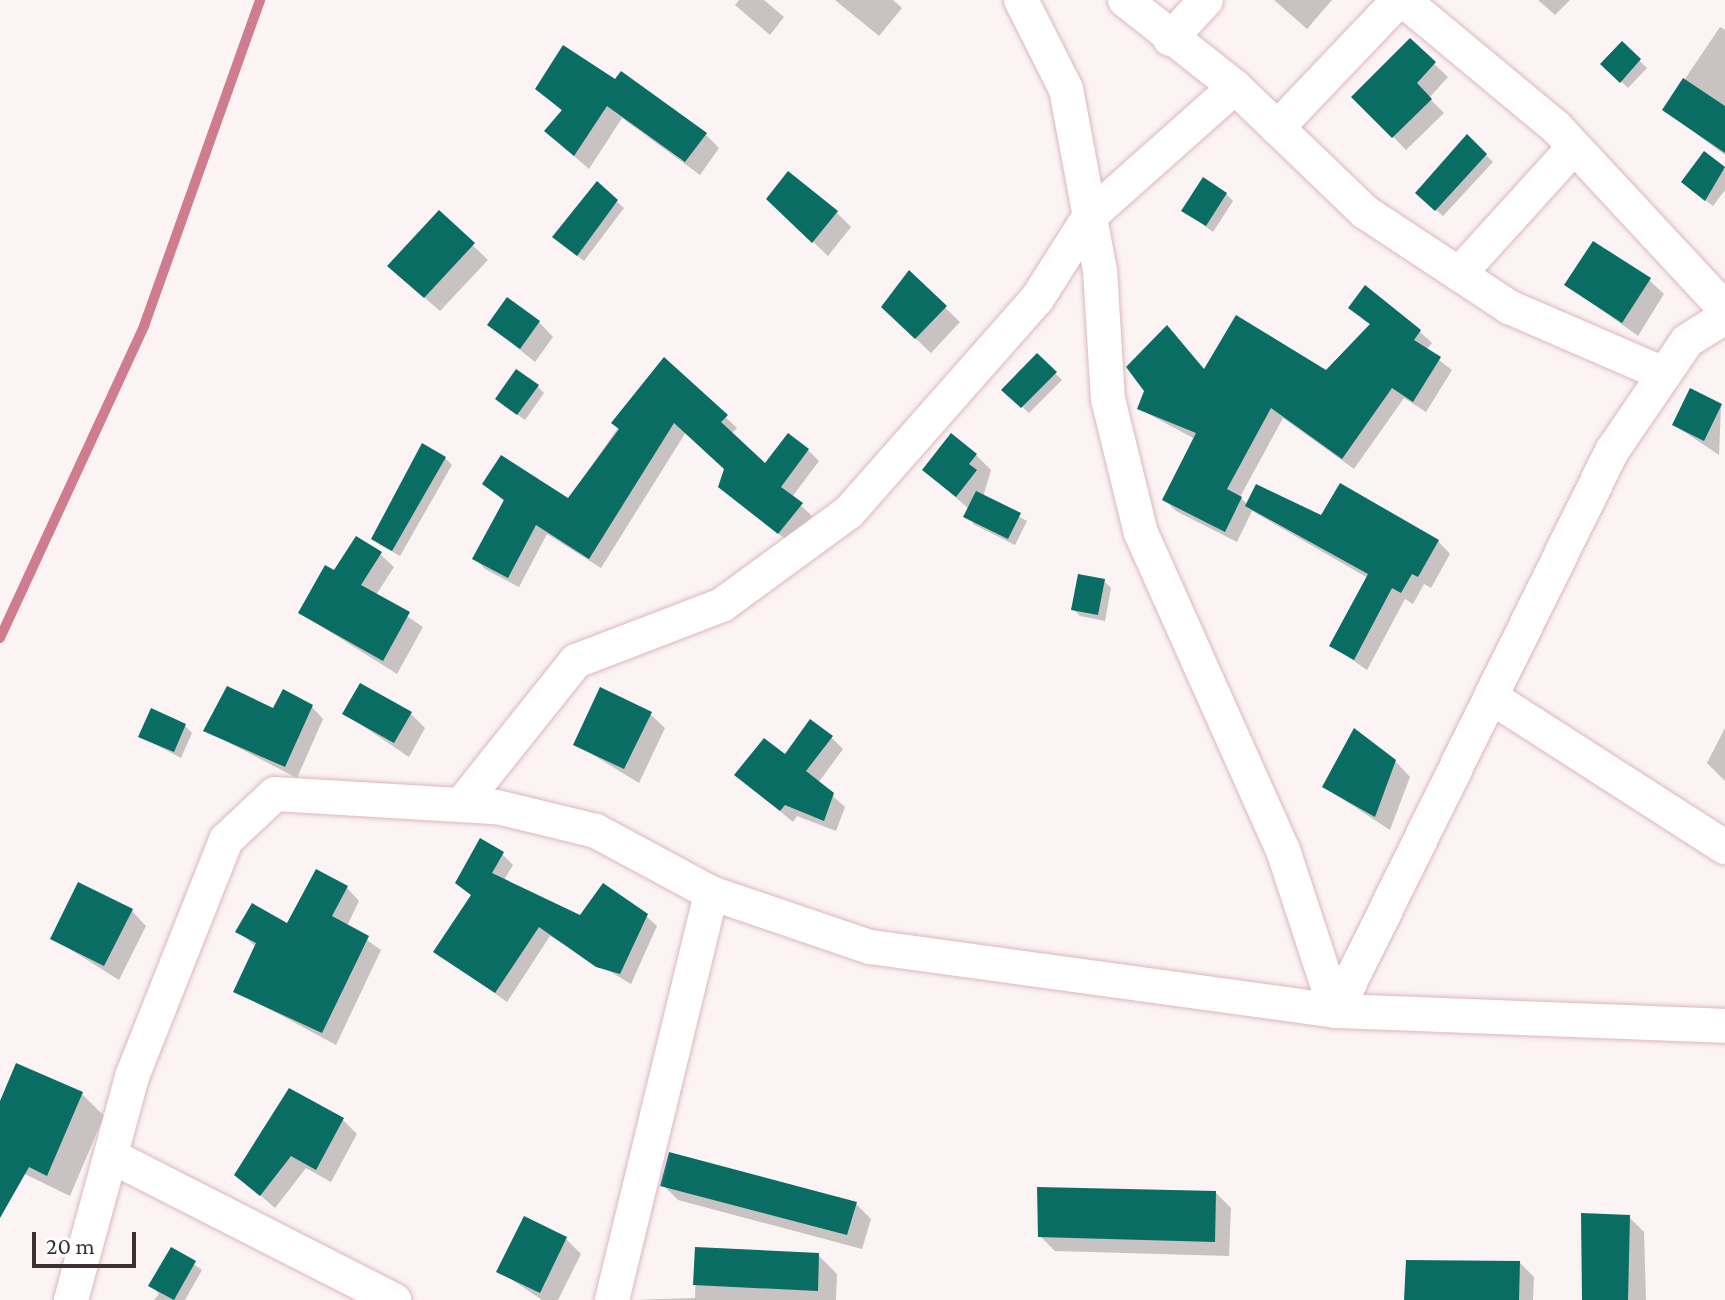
<!DOCTYPE html>
<style>
body{margin:0}
#map{position:relative;width:1725px;height:1300px;overflow:hidden;background:#fbf3f4;font-family:"Crimson Pro",serif}
div>[style]{position:absolute}
.shadow>*{inset:0;background:#0003}
.stream>*{height:10px;margin:-5px;padding:0 5px;transform-origin:5px;border-radius:5px;background:#ce7c8e}
.building>*{inset:0;background:#096d63}
.roads{filter:drop-shadow(0 0 2px #dcb7bd) drop-shadow(0 0 2px #dcb7bd)}
.minor>*{height:34px;margin:-17px;padding:0 17px;transform-origin:17px;border-radius:17px;background:#fff}
span{translate:-50% -50%;white-space:nowrap;text-align:center;line-height:1.15;-webkit-text-stroke:8px #fff;paint-order:stroke}
.scale{position:absolute;left:32px;top:1232px;width:104px;height:36px;box-sizing:border-box;border:4px solid #3e3032;border-top:0;padding-left:10px;font-size:24px;line-height:28px;white-space:nowrap;color:#3e3032;-webkit-text-stroke:6px #fff;paint-order:stroke}
</style>
<div id="map">
<div class="shadow">
<i style="clip-path:polygon(739px 0,764px 0,784px 17px,770px 35px,735px 5px)"></i>
<i style="clip-path:polygon(835px 0,893px 0,902px 8px,879px 36px)"></i>
<i style="clip-path:polygon(1274px 0,1332px 0,1307px 29px)"></i>
<i style="clip-path:polygon(1538px 0,1570px 0,1555px 15px)"></i>
<i style="clip-path:polygon(1720px 27px,1725px 30px,1725px 155px,1664px 110px)"></i>
<i style="clip-path:polygon(1410px 41px,1448px 77px,1429px 98px,1444px 113px,1406px 150px,1354px 97px)"></i>
<i style="clip-path:polygon(1622px 44px,1647px 68px,1628px 88px,1603px 64px)"></i>
<i style="clip-path:polygon(563px 48px,705px 134px,719px 148px,700px 175px,622px 118px,589px 169px,561px 145px,563px 112px,537px 89px)"></i>
<i style="clip-path:polygon(1467px 137px,1493px 162px,1443px 216px,1425px 200px)"></i>
<i style="clip-path:polygon(1705px 154px,1725px 170px,1725px 190px,1713px 206px,1690px 189px)"></i>
<i style="clip-path:polygon(1226px 194px,1233px 201px,1213px 232px,1184px 211px)"></i>
<i style="clip-path:polygon(617px 202px,624px 208px,584px 261px,562px 244px)"></i>
<i style="clip-path:polygon(439px 213px,488px 260px,440px 311px,404px 280px)"></i>
<i style="clip-path:polygon(783px 213px,837px 213px,851px 227px,828px 256px)"></i>
<i style="clip-path:polygon(909px 273px,960px 322px,931px 353px,898px 322px)"></i>
<i style="clip-path:polygon(1649px 280px,1664px 294px,1638px 336px,1567px 285px)"></i>
<i style="clip-path:polygon(1365px 288px,1420px 332px,1432px 343px,1426px 350px,1452px 370px,1426px 412px,1404px 398px,1354px 469px,1283px 418px,1240px 497px,1248px 505px,1438px 541px,1450px 554px,1431px 588px,1424px 584px,1413px 604px,1405px 599px,1367px 670px,1332px 646px,1368px 578px,1252px 511px,1237px 542px,1176px 511px,1165px 500px,1195px 439px,1139px 409px,1205px 371px,1327px 372px,1371px 326px,1350px 308px)"></i>
<i style="clip-path:polygon(539px 322px,553px 337px,535px 362px,489px 325px)"></i>
<i style="clip-path:polygon(1037px 356px,1062px 380px,1029px 413px,1004px 390px)"></i>
<i style="clip-path:polygon(665px 360px,737px 428px,731px 434px,766px 466px,808px 450px,819px 461px,792px 497px,812px 516px,790px 543px,720px 487px,726px 469px,686px 432px,601px 568px,547px 534px,519px 587px,485px 569px,474px 558px,505px 502px,484px 483px,568px 500px)"></i>
<i style="clip-path:polygon(537px 386px,544px 393px,525px 420px,504px 405px)"></i>
<i style="clip-path:polygon(1721px 406px,1719px 455px,1674px 425px)"></i>
<i style="clip-path:polygon(976px 455px,991px 470px,983px 497px,1027px 521px,1015px 545px,973px 524px,969px 509px,924px 470px)"></i>
<i style="clip-path:polygon(445px 458px,452px 465px,400px 556px,380px 545px,373px 538px)"></i>
<i style="clip-path:polygon(380px 554px,394px 567px,376px 595px,423px 627px,397px 674px,300px 613px,335px 572px)"></i>
<i style="clip-path:polygon(1104px 581px,1111px 588px,1105px 621px,1080px 616px,1073px 609px)"></i>
<i style="clip-path:polygon(312px 707px,323px 719px,297px 778px,206px 731px)"></i>
<i style="clip-path:polygon(345px 714px,411px 714px,425px 728px,409px 757px)"></i>
<i style="clip-path:polygon(650px 714px,665px 728px,639px 783px,575px 744px)"></i>
<i style="clip-path:polygon(185px 726px,192px 733px,181px 758px,141px 737px)"></i>
<i style="clip-path:polygon(1725px 728px,1725px 781px,1707px 763px)"></i>
<i style="clip-path:polygon(831px 737px,843px 749px,818px 783px,845px 807px,836px 831px,797px 816px,793px 822px,737px 775px)"></i>
<i style="clip-path:polygon(1395px 761px,1410px 777px,1390px 830px,1324px 787px)"></i>
<i style="clip-path:polygon(502px 854px,513px 865px,504px 880px,581px 918px,646px 916px,657px 926px,631px 984px,550px 936px,507px 1002px,436px 951px,472px 896px,458px 883px)"></i>
<i style="clip-path:polygon(347px 888px,359px 901px,347px 926px,381px 950px,336px 1045px,236px 991px,256px 947px,238px 931px,288px 926px)"></i>
<i style="clip-path:polygon(132px 911px,146px 926px,119px 980px,52px 938px)"></i>
<i style="clip-path:polygon(17px 1066px,82px 1094px,104px 1116px,70px 1196px,0 1162px,0 1105px)"></i>
<i style="clip-path:polygon(343px 1120px,357px 1134px,331px 1182px,306px 1168px,275px 1208px,237px 1175px)"></i>
<i style="clip-path:polygon(663px 1185px,856px 1204px,871px 1219px,862px 1249px,678px 1200px)"></i>
<i style="clip-path:polygon(1216px 1193px,1231px 1208px,1229px 1256px,1055px 1251px,1040px 1236px)"></i>
<i style="clip-path:polygon(1583px 1215px,1629px 1217px,1644px 1232px,1646px 1300px,1582px 1300px)"></i>
<i style="clip-path:polygon(566px 1239px,581px 1254px,558px 1300px,542px 1300px,499px 1271px)"></i>
<i style="clip-path:polygon(172px 1249px,202px 1270px,185px 1300px,154px 1300px,159px 1294px,151px 1285px)"></i>
<i style="clip-path:polygon(697px 1249px,818px 1255px,837px 1274px,836px 1300px,634px 1300px,695px 1298px)"></i>
<i style="clip-path:polygon(1407px 1262px,1519px 1262px,1534px 1277px,1533px 1300px,1406px 1300px)"></i>
</div>
<div class="stream">
<i style="left:0;top:638px;width:344px;rotate:-65.2deg"></i>
<i style="left:144px;top:326px;width:346px;rotate:-70.4deg"></i>
</div>
<div class="building">
<i style="clip-path:polygon(1410px 38px,1436px 62px,1417px 83px,1432px 99px,1392px 138px,1351px 97px)"></i>
<i style="clip-path:polygon(1622px 41px,1641px 59px,1620px 83px,1600px 64px)"></i>
<i style="clip-path:polygon(563px 45px,615px 79px,621px 71px,707px 133px,685px 162px,607px 106px,574px 156px,544px 131px,562px 110px,535px 89px)"></i>
<i style="clip-path:polygon(1683px 78px,1725px 106px,1725px 153px,1662px 110px)"></i>
<i style="clip-path:polygon(1467px 134px,1487px 154px,1435px 211px,1415px 193px)"></i>
<i style="clip-path:polygon(1704px 151px,1725px 167px,1705px 201px,1681px 182px)"></i>
<i style="clip-path:polygon(788px 171px,838px 211px,812px 243px,766px 199px)"></i>
<i style="clip-path:polygon(1203px 177px,1227px 193px,1206px 226px,1181px 211px)"></i>
<i style="clip-path:polygon(597px 181px,618px 200px,577px 256px,552px 237px)"></i>
<i style="clip-path:polygon(439px 210px,475px 243px,424px 298px,387px 266px)"></i>
<i style="clip-path:polygon(1593px 241px,1651px 278px,1622px 323px,1564px 285px)"></i>
<i style="clip-path:polygon(909px 270px,947px 306px,915px 339px,881px 307px)"></i>
<i style="clip-path:polygon(1365px 285px,1421px 330px,1414px 340px,1441px 357px,1413px 402px,1392px 388px,1342px 459px,1271px 408px,1227px 489px,1242px 497px,1225px 532px,1162px 500px,1196px 433px,1137px 409px,1144px 391px,1126px 367px,1167px 325px,1204px 369px,1236px 315px,1326px 370px,1370px 324px,1348px 308px)"></i>
<i style="clip-path:polygon(507px 297px,540px 321px,520px 349px,487px 325px)"></i>
<i style="clip-path:polygon(1037px 353px,1057px 372px,1021px 408px,1001px 390px)"></i>
<i style="clip-path:polygon(664px 357px,728px 415px,721px 422px,765px 463px,788px 433px,809px 449px,781px 487px,803px 503px,778px 534px,718px 487px,724px 469px,674px 423px,589px 559px,536px 525px,508px 578px,472px 559px,504px 500px,482px 484px,501px 455px,568px 498px,619px 429px,611px 423px)"></i>
<i style="clip-path:polygon(516px 369px,539px 385px,517px 415px,495px 399px)"></i>
<i style="clip-path:polygon(1690px 388px,1722px 404px,1704px 441px,1672px 425px)"></i>
<i style="clip-path:polygon(951px 433px,977px 454px,969px 464px,977px 470px,956px 497px,922px 470px)"></i>
<i style="clip-path:polygon(422px 443px,446px 457px,392px 551px,371px 539px)"></i>
<i style="clip-path:polygon(1340px 483px,1439px 540px,1418px 577px,1412px 574px,1401px 593px,1392px 588px,1354px 660px,1329px 646px,1368px 574px,1245px 506px,1256px 484px,1321px 515px)"></i>
<i style="clip-path:polygon(976px 491px,1021px 513px,1008px 539px,963px 517px)"></i>
<i style="clip-path:polygon(356px 536px,382px 552px,361px 585px,410px 612px,383px 661px,298px 613px,325px 565px,334px 570px)"></i>
<i style="clip-path:polygon(1078px 574px,1105px 579px,1098px 615px,1071px 610px)"></i>
<i style="clip-path:polygon(360px 683px,412px 712px,394px 743px,342px 714px)"></i>
<i style="clip-path:polygon(227px 686px,273px 708px,283px 689px,313px 705px,285px 767px,203px 731px)"></i>
<i style="clip-path:polygon(600px 687px,652px 712px,624px 769px,573px 745px)"></i>
<i style="clip-path:polygon(151px 708px,186px 724px,174px 752px,138px 737px)"></i>
<i style="clip-path:polygon(810px 719px,833px 736px,806px 771px,834px 793px,824px 821px,785px 805px,780px 811px,734px 775px,764px 738px,785px 754px)"></i>
<i style="clip-path:polygon(1354px 728px,1396px 760px,1375px 817px,1322px 787px)"></i>
<i style="clip-path:polygon(480px 838px,504px 852px,492px 873px,580px 915px,603px 883px,648px 914px,620px 974px,596px 967px,539px 927px,495px 993px,433px 952px,471px 895px,455px 883px)"></i>
<i style="clip-path:polygon(316px 869px,348px 886px,332px 916px,369px 936px,322px 1033px,233px 992px,256px 943px,235px 932px,252px 903px,287px 923px)"></i>
<i style="clip-path:polygon(78px 882px,133px 909px,104px 966px,50px 939px)"></i>
<i style="clip-path:polygon(16px 1063px,83px 1092px,47px 1176px,29px 1167px,0 1218px,0 1101px)"></i>
<i style="clip-path:polygon(289px 1088px,344px 1118px,316px 1170px,291px 1156px,260px 1196px,234px 1175px)"></i>
<i style="clip-path:polygon(669px 1152px,857px 1202px,847px 1235px,660px 1186px)"></i>
<i style="clip-path:polygon(1037px 1187px,1216px 1191px,1215px 1242px,1038px 1237px)"></i>
<i style="clip-path:polygon(1581px 1213px,1630px 1215px,1628px 1300px,1582px 1300px)"></i>
<i style="clip-path:polygon(524px 1216px,567px 1237px,540px 1293px,496px 1272px)"></i>
<i style="clip-path:polygon(171px 1247px,196px 1261px,174px 1300px,148px 1286px)"></i>
<i style="clip-path:polygon(695px 1247px,819px 1253px,818px 1291px,693px 1285px)"></i>
<i style="clip-path:polygon(1406px 1260px,1520px 1261px,1519px 1300px,1404px 1300px)"></i>
</div>
<div class="roads">
<div class="minor">
<i style="left:1021px;top:0;width:100px;rotate:63.2deg"></i>
<i style="left:1066px;top:89px;width:184px;rotate:79.4deg"></i>
<i style="left:1100px;top:270px;width:129px;rotate:86.5deg"></i>
<i style="left:1108px;top:399px;width:138px;rotate:76.2deg"></i>
<i style="left:1141px;top:533px;width:347px;rotate:65.9deg"></i>
<i style="left:1283px;top:850px;width:169px;rotate:71.8deg"></i>
<i style="left:1125px;top:0;width:140px;rotate:38.3deg"></i>
<i style="left:1235px;top:87px;width:180px;rotate:43.9deg"></i>
<i style="left:1365px;top:212px;width:173px;rotate:33.4deg"></i>
<i style="left:1509px;top:307px;width:169px;rotate:23.4deg"></i>
<i style="left:1403px;top:0;width:199px;rotate:39.7deg"></i>
<i style="left:1556px;top:127px;width:248px;rotate:47.1deg"></i>
<i style="left:1170px;top:39px;width:53px;rotate:-47.3deg"></i>
<i style="left:1277px;top:128px;width:177px;rotate:-46.4deg"></i>
<i style="left:1459px;top:274px;width:171px;rotate:-47.8deg"></i>
<i style="left:1491px;top:697px;width:278px;rotate:32.7deg"></i>
<i style="left:461px;top:805px;width:184px;rotate:-51.4deg"></i>
<i style="left:576px;top:661px;width:156px;rotate:-21deg"></i>
<i style="left:722px;top:605px;width:157px;rotate:-36.2deg"></i>
<i style="left:849px;top:512px;width:284px;rotate:-48.6deg"></i>
<i style="left:1037px;top:299px;width:97px;rotate:-57.6deg"></i>
<i style="left:1089px;top:217px;width:195px;rotate:-41.7deg"></i>
<i style="left:1336px;top:1011px;width:624px;rotate:-63.76deg"></i>
<i style="left:1612px;top:451px;width:133px;rotate:-55.7deg"></i>
<i style="left:1687px;top:341px;width:45px;rotate:-32.3deg"></i>
<i style="left:111px;top:1156px;width:318px;rotate:27deg"></i>
<i style="left:71px;top:1300px;width:234px;rotate:-74.7deg"></i>
<i style="left:133px;top:1074px;width:252px;rotate:-68.3deg"></i>
<i style="left:226px;top:840px;width:67px;rotate:-43.2deg"></i>
<i style="left:275px;top:794px;width:222px;rotate:3.4deg"></i>
<i style="left:497px;top:807px;width:102px;rotate:13.6deg"></i>
<i style="left:596px;top:831px;width:131px;rotate:28.3deg"></i>
<i style="left:711px;top:893px;width:168px;rotate:18.8deg"></i>
<i style="left:870px;top:947px;width:470px;rotate:7.8deg"></i>
<i style="left:1336px;top:1011px;width:389px;rotate:2.2deg"></i>
<i style="left:612px;top:1300px;width:419px;rotate:-76.3deg"></i>
</div>
</div>
<div class="scale">20 m</div>
</div>
